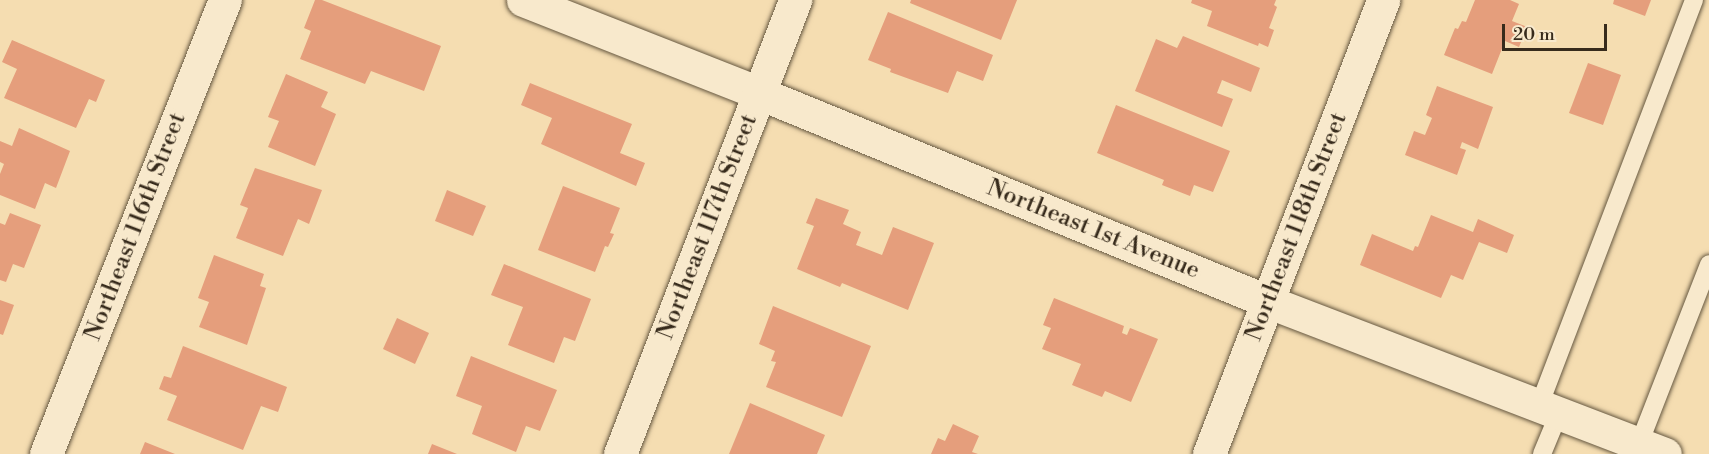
<!DOCTYPE html>
<style>
body{margin:0}
#map{position:relative;width:1709px;height:454px;overflow:hidden;background:#f5ddb1;font-family:"Libre Bodoni",serif}
div>[style]{position:absolute}
.building>*{inset:0;background:#e59e7c}
.roads{filter:drop-shadow(0 0 2px #665841) drop-shadow(0 0 2px #665841)}
.service>*{height:18px;margin:-9px;padding:0 9px;transform-origin:9px;border-radius:9px;background:#f8e9cc}
.minor>*{height:33px;margin:-16.5px;padding:0 16.5px;transform-origin:16.5px;border-radius:16.5px;background:#f8e9cc}
span{translate:-50% -50%;white-space:nowrap;text-align:center;line-height:1.15;-webkit-text-stroke:6px #f8e9cc;paint-order:stroke}
.street-label{font-size:24px;color:#372b1c}
.scale{position:absolute;left:1502px;top:24px;width:105px;height:27px;box-sizing:border-box;border:3px solid #372b1c;border-top:0;padding-left:8px;font-size:18px;line-height:21px;white-space:nowrap;color:#372b1c;-webkit-text-stroke:4px #f8e9cc;paint-order:stroke}
</style>
<div id="map">
<div class="building">
<i style="clip-path:polygon(315px 0,322px 0,441px 46px,424px 91px,371px 71px,365px 84px,300px 59px,311px 31px,304px 28px)"></i>
<i style="clip-path:polygon(911px 0,1017px 0,1001px 40px,910px 3px)"></i>
<i style="clip-path:polygon(1192px 0,1276px 0,1274px 5px,1277px 7px,1269px 28px,1274px 30px,1268px 47px,1259px 43px,1258px 46px,1207px 26px,1212px 11px,1191px 3px)"></i>
<i style="clip-path:polygon(1475px 0,1510px 0,1519px 4px,1512px 21px,1527px 27px,1519px 47px,1505px 41px,1492px 74px,1444px 55px,1455px 28px,1458px 29px,1462px 21px,1466px 22px)"></i>
<i style="clip-path:polygon(1614px 0,1651px 0,1645px 16px,1613px 4px)"></i>
<i style="clip-path:polygon(888px 12px,993px 55px,983px 81px,957px 71px,948px 93px,890px 72px,891px 69px,868px 60px)"></i>
<i style="clip-path:polygon(1183px 36px,1260px 68px,1251px 92px,1222px 80px,1217px 93px,1233px 99px,1222px 127px,1135px 91px,1156px 39px,1177px 48px)"></i>
<i style="clip-path:polygon(12px 40px,105px 80px,96px 102px,89px 99px,76px 128px,4px 98px,17px 69px,2px 62px)"></i>
<i style="clip-path:polygon(1588px 63px,1621px 75px,1603px 125px,1569px 113px)"></i>
<i style="clip-path:polygon(286px 74px,328px 92px,321px 107px,336px 114px,315px 166px,268px 147px,279px 121px,268px 117px)"></i>
<i style="clip-path:polygon(530px 83px,632px 124px,620px 153px,645px 163px,636px 186px,541px 144px,552px 118px,521px 105px)"></i>
<i style="clip-path:polygon(1437px 86px,1493px 107px,1478px 149px,1462px 142px,1460px 148px,1466px 150px,1457px 175px,1405px 155px,1414px 131px,1425px 135px,1432px 118px,1426px 115px)"></i>
<i style="clip-path:polygon(1116px 105px,1230px 151px,1213px 192px,1194px 185px,1190px 196px,1162px 185px,1164px 180px,1097px 153px)"></i>
<i style="clip-path:polygon(19px 128px,70px 151px,56px 188px,45px 183px,35px 209px,0 195px,0 174px,4px 164px,0 162px,0 141px,12px 146px)"></i>
<i style="clip-path:polygon(255px 168px,322px 190px,309px 224px,298px 219px,283px 256px,236px 238px,248px 208px,240px 205px)"></i>
<i style="clip-path:polygon(563px 186px,620px 208px,610px 233px,614px 234px,608px 247px,605px 246px,595px 272px,538px 250px)"></i>
<i style="clip-path:polygon(447px 190px,486px 206px,473px 236px,435px 221px)"></i>
<i style="clip-path:polygon(816px 198px,849px 210px,843px 224px,861px 232px,856px 245px,882px 255px,893px 227px,934px 243px,908px 310px,842px 283px,840px 287px,797px 269px,814px 226px,806px 223px)"></i>
<i style="clip-path:polygon(10px 213px,41px 225px,24px 268px,13px 264px,6px 282px,0 280px,0 223px,5px 225px)"></i>
<i style="clip-path:polygon(1431px 215px,1473px 232px,1478px 219px,1514px 235px,1507px 253px,1479px 242px,1463px 280px,1451px 275px,1441px 298px,1360px 265px,1372px 234px,1413px 251px,1415px 246px,1418px 247px)"></i>
<i style="clip-path:polygon(214px 255px,264px 274px,260px 286px,266px 288px,247px 345px,199px 327px,209px 302px,198px 298px)"></i>
<i style="clip-path:polygon(504px 264px,591px 299px,575px 341px,564px 337px,554px 363px,508px 345px,523px 307px,491px 295px)"></i>
<i style="clip-path:polygon(1054px 298px,1124px 326px,1122px 333px,1127px 335px,1130px 328px,1158px 339px,1131px 402px,1105px 391px,1102px 397px,1072px 385px,1081px 364px,1042px 349px,1051px 328px,1043px 325px)"></i>
<i style="clip-path:polygon(0 300px,14px 305px,3px 335px,0 334px)"></i>
<i style="clip-path:polygon(773px 306px,871px 346px,842px 417px,766px 387px,776px 362px,771px 361px,775px 351px,759px 344px)"></i>
<i style="clip-path:polygon(397px 318px,429px 333px,415px 364px,383px 349px)"></i>
<i style="clip-path:polygon(183px 346px,287px 387px,278px 412px,261px 406px,243px 450px,167px 420px,177px 396px,159px 389px,164px 376px,171px 378px)"></i>
<i style="clip-path:polygon(471px 356px,557px 390px,540px 431px,526px 426px,516px 452px,472px 434px,482px 406px,456px 396px)"></i>
<i style="clip-path:polygon(750px 403px,825px 435px,817px 454px,729px 454px)"></i>
<i style="clip-path:polygon(953px 424px,979px 436px,972px 452px,978px 454px,931px 454px,938px 438px,945px 441px)"></i>
<i style="clip-path:polygon(145px 442px,175px 454px,140px 454px)"></i>
<i style="clip-path:polygon(432px 444px,457px 454px,428px 454px)"></i>
</div>
<div class="roads">
<div class="service">
<i style="left:1539px;top:406px;width:435px;rotate:-69.1deg"></i>
<i style="left:1639px;top:444px;width:193px;rotate:-68.7deg"></i>
<i style="left:1542px;top:454px;width:44px;rotate:-67.5deg"></i>
</div>
<div class="minor">
<i style="left:523px;top:0;width:254px;rotate:21.5deg"></i>
<i style="left:759px;top:93px;width:551px;rotate:22.28deg"></i>
<i style="left:1269px;top:302px;width:424px;rotate:21deg"></i>
<i style="left:46px;top:454px;width:488px;rotate:-68.5deg"></i>
<i style="left:620px;top:454px;width:487px;rotate:-68.9deg"></i>
<i style="left:1209px;top:454px;width:486px;rotate:-69deg"></i>
</div>
</div>
<div class="street-label">
<span style="left:136px;top:227px;rotate:-69deg">Northeast 116th Street</span>
<span style="left:708px;top:227px;rotate:-69deg">Northeast 117th Street</span>
<span style="left:1297px;top:227px;rotate:-69deg">Northeast 118th Street</span>
<span style="left:1093px;top:230px;rotate:22deg">Northeast 1st Avenue</span>
</div>
<div class="scale">20 m</div>
</div>
